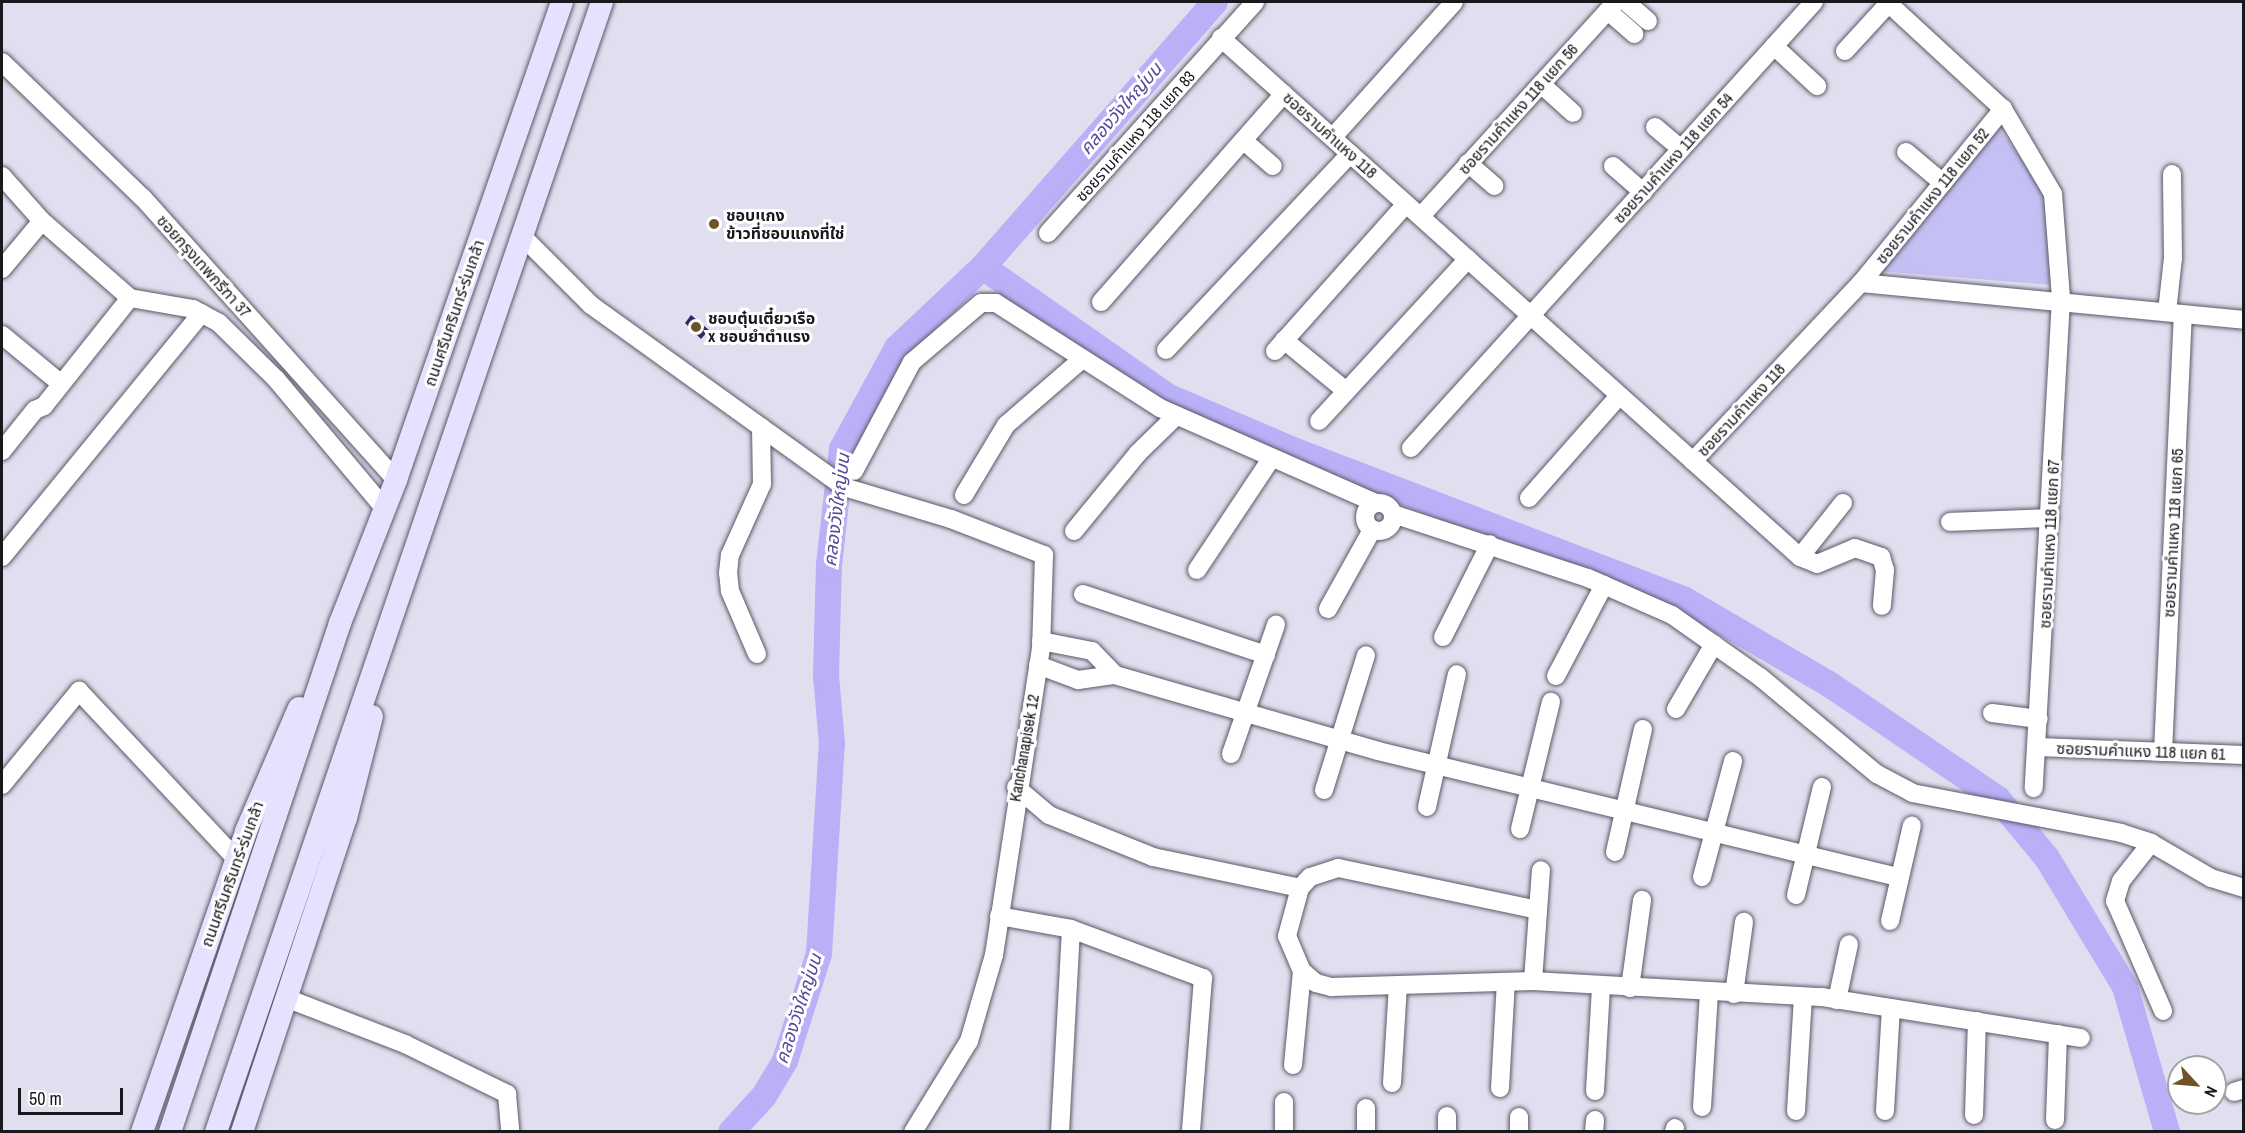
<!DOCTYPE html>
<meta charset="utf-8">
<style>
body{margin:0}
#map{position:relative;width:2245px;height:1133px;overflow:hidden;background:#e0dfef;font-family:"Archivo Narrow","Noto Sans Thai",sans-serif}
div>[style]{position:absolute}
.green>*{inset:0;background:#c5c0f3}
.river>*{height:26px;margin:-13px;padding:0 13px;transform-origin:13px;border-radius:13px;background:#b9b0f8}
.building>*{inset:0;background:#332662}
.roads{filter:drop-shadow(0 0 2px #5a5967) drop-shadow(0 0 2px #5a5967)}
.minor>*{height:18px;margin:-9px;padding:0 9px;transform-origin:9px;border-radius:9px;background:#fff}
.minor>.ring{margin:-9px;padding:0;box-sizing:content-box;background:none;border:18px solid #fff;border-radius:50%}
.major>*{height:22px;margin:-11px;padding:0 11px;transform-origin:11px;border-radius:11px;background:#e5e2ff}
.dots>*{width:16px;height:16px;translate:-50% -50%;box-sizing:border-box;border:3px solid #fff;border-radius:50%}
span{translate:-50% -50%;white-space:nowrap;text-align:center;line-height:1.15;-webkit-text-stroke:6px #fff;paint-order:stroke}
.street-label{font-size:16px;color:#18181d}
.poi-label{font-size:16px;color:#18181d;font-weight:700}
.left{translate:0 -50%;text-align:left}
.water-label{font-size:18px;color:#57469a;font-style:italic}
.frame{position:absolute;inset:0;border:3px solid #18181d;pointer-events:none}
.north{position:absolute;left:2167px;top:1055px;width:60px;height:60px;box-sizing:border-box;background:#fff;border:2px solid #a3a3a5;border-radius:50%;rotate:116deg;font-size:16px;font-weight:700;line-height:24px;text-align:center;color:#18181d}
.north::after{content:'';display:block;margin:auto;width:21px;height:27px;background:#6d5325;clip-path:polygon(50% 0,100% 100%,50% 72%,0 100%)}
.scale{position:absolute;left:18px;top:1088px;width:105px;height:27px;box-sizing:border-box;border:3px solid #18181d;border-top:0;padding-left:8px;font-size:18px;line-height:21px;white-space:nowrap;color:#18181d;-webkit-text-stroke:4px #fff;paint-order:stroke}
</style>
<div id="map">
<div class="green">
<i style="clip-path:polygon(1997px 126px,2038px 181px,2049px 217px,2051px 285px,1878px 271px)"></i>
</div>
<div class="river">
<i style="left:983px;top:267px;width:227px;rotate:35deg"></i>
<i style="left:1169px;top:397px;width:140px;rotate:23.1deg"></i>
<i style="left:1298px;top:452px;width:414px;rotate:20.9deg"></i>
<i style="left:1685px;top:600px;width:167px;rotate:30.3deg"></i>
<i style="left:1829px;top:684px;width:204px;rotate:34.2deg"></i>
<i style="left:1998px;top:799px;width:77px;rotate:50.3deg"></i>
<i style="left:2047px;top:858px;width:151px;rotate:58.8deg"></i>
<i style="left:2125px;top:987px;width:151px;rotate:73.8deg"></i>
<i style="left:731px;top:1132px;width:49px;rotate:-47.5deg"></i>
<i style="left:764px;top:1096px;width:41px;rotate:-59deg"></i>
<i style="left:785px;top:1061px;width:112px;rotate:-72.4deg"></i>
<i style="left:819px;top:954px;width:210px;rotate:-86.5deg"></i>
<i style="left:832px;top:744px;width:68px;rotate:-95deg"></i>
<i style="left:826px;top:676px;width:111px;rotate:-88.5deg"></i>
<i style="left:829px;top:565px;width:117px;rotate:-83.6deg"></i>
<i style="left:842px;top:449px;width:115px;rotate:-61.4deg"></i>
<i style="left:897px;top:348px;width:118px;rotate:-43.3deg"></i>
<i style="left:983px;top:267px;width:352px;rotate:-48.8deg"></i>
</div>
<div class="building">
<i style="clip-path:polygon(691px 315px,709px 330px,701px 339px,685px 323px)"></i>
</div>
<div class="roads">
<div class="minor">
<i style="left:1626px;top:2px;width:29px;rotate:41deg"></i>
<i style="left:1887px;top:2px;width:158px;rotate:42.7deg"></i>
<i style="left:2003px;top:109px;width:99px;rotate:59.5deg"></i>
<i style="left:2053px;top:194px;width:105px;rotate:85.6deg"></i>
<i style="left:2061px;top:299px;width:490px;rotate:93.2deg"></i>
<i style="left:1608px;top:11px;width:35px;rotate:41deg"></i>
<i style="left:1221px;top:38px;width:634px;rotate:41.87deg"></i>
<i style="left:1693px;top:461px;width:245px;rotate:-46.7deg"></i>
<i style="left:1861px;top:283px;width:385px;rotate:5.5deg"></i>
<i style="left:1774px;top:46px;width:59px;rotate:42.9deg"></i>
<i style="left:1845px;top:51px;width:65px;rotate:-47.5deg"></i>
<i style="left:2px;top:62px;width:196px;rotate:44deg"></i>
<i style="left:143px;top:198px;width:379px;rotate:48.1deg"></i>
<i style="left:1541px;top:84px;width:43px;rotate:42.2deg"></i>
<i style="left:1655px;top:127px;width:34px;rotate:40deg"></i>
<i style="left:1333px;top:137px;width:181px;rotate:-48.1deg"></i>
<i style="left:1244px;top:141px;width:38px;rotate:41deg"></i>
<i style="left:1906px;top:152px;width:48px;rotate:40deg"></i>
<i style="left:1468px;top:163px;width:35px;rotate:41deg"></i>
<i style="left:1613px;top:166px;width:40px;rotate:41deg"></i>
<i style="left:2px;top:176px;width:60px;rotate:48.4deg"></i>
<i style="left:42px;top:221px;width:117px;rotate:41.2deg"></i>
<i style="left:1421px;top:216px;width:290px;rotate:-47.7deg"></i>
<i style="left:1048px;top:233px;width:310px;rotate:-48.1deg"></i>
<i style="left:521px;top:235px;width:99px;rotate:45deg"></i>
<i style="left:591px;top:305px;width:312px;rotate:35.7deg"></i>
<i style="left:844px;top:487px;width:112px;rotate:16.7deg"></i>
<i style="left:951px;top:519px;width:100px;rotate:21.2deg"></i>
<i style="left:1044px;top:555px;width:93px;rotate:91.8deg"></i>
<i style="left:1041px;top:648px;width:311px;rotate:98.7deg"></i>
<i style="left:994px;top:955px;width:90px;rotate:106.2deg"></i>
<i style="left:969px;top:1041px;width:107px;rotate:121.6deg"></i>
<i style="left:2px;top:269px;width:62px;rotate:-50.2deg"></i>
<i style="left:1861px;top:283px;width:225px;rotate:-50.8deg"></i>
<i style="left:1101px;top:302px;width:277px;rotate:-48.7deg"></i>
<i style="left:2167px;top:312px;width:54px;rotate:-83.7deg"></i>
<i style="left:2173px;top:258px;width:84px;rotate:-90.7deg"></i>
<i style="left:2px;top:335px;width:75px;rotate:39.6deg"></i>
<i style="left:1284px;top:340px;width:80px;rotate:39.4deg"></i>
<i style="left:1166px;top:350px;width:269px;rotate:-46.8deg"></i>
<i style="left:1275px;top:351px;width:197px;rotate:-48.3deg"></i>
<i style="left:1319px;top:421px;width:220px;rotate:-47.4deg"></i>
<i style="left:1411px;top:448px;width:601px;rotate:-47.9deg"></i>
<i style="left:2px;top:451px;width:53px;rotate:-51.2deg"></i>
<i style="left:35px;top:410px;width:10px;rotate:-24deg"></i>
<i style="left:44px;top:406px;width:138px;rotate:-51.5deg"></i>
<i style="left:130px;top:298px;width:64px;rotate:9.9deg"></i>
<i style="left:193px;top:309px;width:30px;rotate:28deg"></i>
<i style="left:219px;top:323px;width:80px;rotate:44.5deg"></i>
<i style="left:276px;top:379px;width:170px;rotate:50deg"></i>
<i style="left:1693px;top:461px;width:144px;rotate:41.9deg"></i>
<i style="left:1800px;top:557px;width:18px;rotate:22deg"></i>
<i style="left:1817px;top:564px;width:41px;rotate:-22.8deg"></i>
<i style="left:1855px;top:548px;width:28px;rotate:19deg"></i>
<i style="left:1881px;top:557px;width:14px;rotate:73deg"></i>
<i style="left:1885px;top:570px;width:36px;rotate:95deg"></i>
<i style="left:854px;top:471px;width:123px;rotate:-62deg"></i>
<i style="left:912px;top:362px;width:91px;rotate:-40.5deg"></i>
<i style="left:981px;top:303px;width:15px"></i>
<i style="left:996px;top:303px;width:195px;rotate:32.6deg"></i>
<i style="left:1160px;top:408px;width:235px;rotate:23.8deg"></i>
<i style="left:964px;top:495px;width:82px;rotate:-59deg"></i>
<i style="left:1006px;top:425px;width:98px;rotate:-40.9deg"></i>
<i style="left:1529px;top:498px;width:136px;rotate:-48.6deg"></i>
<i class="ring" style="left:1365px;top:503px;width:10px;height:10px"></i>
<i style="left:1393px;top:514px;width:205px;rotate:18.2deg"></i>
<i style="left:1588px;top:578px;width:92px;rotate:23.8deg"></i>
<i style="left:1672px;top:615px;width:108px;rotate:35.2deg"></i>
<i style="left:1760px;top:677px;width:152px;rotate:39.7deg"></i>
<i style="left:1877px;top:774px;width:40px;rotate:28deg"></i>
<i style="left:1912px;top:793px;width:213px;rotate:10.8deg"></i>
<i style="left:2121px;top:833px;width:32px;rotate:18deg"></i>
<i style="left:2151px;top:843px;width:69px;rotate:30.3deg"></i>
<i style="left:2211px;top:878px;width:34px;rotate:17deg"></i>
<i style="left:1950px;top:522px;width:100px;rotate:-2.3deg"></i>
<i style="left:1074px;top:531px;width:101px;rotate:-50.6deg"></i>
<i style="left:1138px;top:453px;width:53px;rotate:-44.2deg"></i>
<i style="left:2px;top:557px;width:315px;rotate:-50.7deg"></i>
<i style="left:1800px;top:557px;width:69px;rotate:-51.5deg"></i>
<i style="left:1197px;top:570px;width:133px;rotate:-56.3deg"></i>
<i style="left:1083px;top:594px;width:193px;rotate:18.4deg"></i>
<i style="left:1328px;top:609px;width:90px;rotate:-60.9deg"></i>
<i style="left:1443px;top:637px;width:104px;rotate:-63.2deg"></i>
<i style="left:1041px;top:641px;width:52px;rotate:11.1deg"></i>
<i style="left:1092px;top:651px;width:33px;rotate:46deg"></i>
<i style="left:757px;top:654px;width:69px;rotate:-113.2deg"></i>
<i style="left:730px;top:591px;width:18px;rotate:-96deg"></i>
<i style="left:728px;top:573px;width:18px;rotate:-84deg"></i>
<i style="left:730px;top:555px;width:78px;rotate:-65.7deg"></i>
<i style="left:762px;top:484px;width:57px;rotate:-91deg"></i>
<i style="left:1038px;top:665px;width:43px;rotate:20.6deg"></i>
<i style="left:1078px;top:680px;width:37px;rotate:-8deg"></i>
<i style="left:1115px;top:675px;width:274px;rotate:16.1deg"></i>
<i style="left:1378px;top:751px;width:535px;rotate:13.62deg"></i>
<i style="left:1556px;top:676px;width:103px;rotate:-62.2deg"></i>
<i style="left:1676px;top:709px;width:75px;rotate:-59.7deg"></i>
<i style="left:1992px;top:713px;width:47px;rotate:7.3deg"></i>
<i style="left:2038px;top:747px;width:206px;rotate:2.2deg"></i>
<i style="left:2163px;top:752px;width:438px;rotate:-87.4deg"></i>
<i style="left:1231px;top:754px;width:137px;rotate:-70.8deg"></i>
<i style="left:2px;top:785px;width:122px;rotate:-50.7deg"></i>
<i style="left:79px;top:691px;width:230px;rotate:46.9deg"></i>
<i style="left:1016px;top:787px;width:43px;rotate:40.3deg"></i>
<i style="left:1049px;top:815px;width:112px;rotate:22deg"></i>
<i style="left:1153px;top:857px;width:150px;rotate:11.9deg"></i>
<i style="left:1324px;top:790px;width:141px;rotate:-72.7deg"></i>
<i style="left:1427px;top:807px;width:136px;rotate:-77.3deg"></i>
<i style="left:1520px;top:829px;width:131px;rotate:-76.3deg"></i>
<i style="left:2151px;top:843px;width:48px;rotate:128.3deg"></i>
<i style="left:2121px;top:881px;width:21px;rotate:107deg"></i>
<i style="left:2115px;top:901px;width:120px;rotate:66.4deg"></i>
<i style="left:1615px;top:852px;width:126px;rotate:-77.2deg"></i>
<i style="left:1702px;top:877px;width:120px;rotate:-75deg"></i>
<i style="left:1796px;top:895px;width:111px;rotate:-76.5deg"></i>
<i style="left:1538px;top:910px;width:204px;rotate:-168.1deg"></i>
<i style="left:1338px;top:868px;width:29px;rotate:162deg"></i>
<i style="left:1310px;top:877px;width:15px;rotate:132deg"></i>
<i style="left:1300px;top:888px;width:50px;rotate:105.2deg"></i>
<i style="left:1287px;top:936px;width:38px;rotate:67deg"></i>
<i style="left:1302px;top:971px;width:18px;rotate:41deg"></i>
<i style="left:1316px;top:983px;width:16px;rotate:15deg"></i>
<i style="left:1331px;top:987px;width:202px;rotate:-1.7deg"></i>
<i style="left:1533px;top:981px;width:289px;rotate:3.2deg"></i>
<i style="left:1822px;top:997px;width:262px;rotate:9deg"></i>
<i style="left:999px;top:916px;width:73px;rotate:10.2deg"></i>
<i style="left:1071px;top:929px;width:141px;rotate:20.4deg"></i>
<i style="left:1203px;top:978px;width:154px;rotate:94.5deg"></i>
<i style="left:1890px;top:921px;width:98px;rotate:-77.1deg"></i>
<i style="left:1533px;top:981px;width:111px;rotate:-85.9deg"></i>
<i style="left:1630px;top:988px;width:89px;rotate:-82.2deg"></i>
<i style="left:1734px;top:994px;width:73px;rotate:-82.1deg"></i>
<i style="left:286px;top:998px;width:128px;rotate:21.1deg"></i>
<i style="left:405px;top:1044px;width:114px;rotate:26.1deg"></i>
<i style="left:507px;top:1094px;width:38px;rotate:85deg"></i>
<i style="left:1837px;top:1000px;width:57px;rotate:-77.9deg"></i>
<i style="left:1293px;top:1065px;width:94px;rotate:-84.5deg"></i>
<i style="left:1392px;top:1083px;width:98px;rotate:-86.5deg"></i>
<i style="left:1500px;top:1088px;width:106px;rotate:-86.8deg"></i>
<i style="left:1595px;top:1091px;width:105px;rotate:-86.7deg"></i>
<i style="left:2234px;top:1092px;width:10px;rotate:-17deg"></i>
<i style="left:1702px;top:1107px;width:114px;rotate:-86.5deg"></i>
<i style="left:1366px;top:1108px;width:24px;rotate:90deg"></i>
<i style="left:1796px;top:1111px;width:114px;rotate:-86.5deg"></i>
<i style="left:1885px;top:1111px;width:103px;rotate:-86.7deg"></i>
<i style="left:1974px;top:1115px;width:94px;rotate:-88.2deg"></i>
<i style="left:2055px;top:1120px;width:86px;rotate:-88deg"></i>
<i style="left:1060px;top:1132px;width:203px;rotate:-86.9deg"></i>
<i style="left:1284px;top:1132px;width:30px;rotate:-90deg"></i>
<i style="left:1447px;top:1132px;width:16px;rotate:-90deg"></i>
<i style="left:1519px;top:1132px;width:15px;rotate:-90deg"></i>
<i style="left:1594px;top:1132px;width:12px;rotate:-85deg"></i>
<i style="left:1674px;top:1132px;width:4px;rotate:-76deg"></i>
</div>
<div class="major">
<i style="left:142px;top:1132px;width:318px;rotate:-70.9deg"></i>
<i style="left:246px;top:831px;width:134px;rotate:-66.7deg"></i>
<i style="left:170px;top:1132px;width:537px;rotate:-71.53deg"></i>
<i style="left:340px;top:623px;width:154px;rotate:-68.6deg"></i>
<i style="left:396px;top:480px;width:506px;rotate:-70.85deg"></i>
<i style="left:216px;top:1132px;width:1194px;rotate:-71.14deg"></i>
<i style="left:242px;top:1132px;width:331px;rotate:-71.7deg"></i>
<i style="left:346px;top:818px;width:105px;rotate:-75.7deg"></i>
</div>
</div>
<div class="dots">
<i style="left:714px;top:224px;background:#6d5325"></i>
<i style="left:696px;top:327px;background:#6d5325"></i>
</div>
<div class="street-label">
<span style="left:1518px;top:109px;rotate:-48deg">ซอยรามคำแหง 118 แยก 56</span>
<span style="left:1330px;top:135px;rotate:42deg">ซอยรามคำแหง 118</span>
<span style="left:1135px;top:136px;rotate:-48deg">ซอยรามคำแหง 118 แยก 83</span>
<span style="left:1673px;top:158px;rotate:-48deg">ซอยรามคำแหง 118 แยก 54</span>
<span style="left:1932px;top:196px;rotate:-51deg">ซอยรามคำแหง 118 แยก 52</span>
<span style="left:204px;top:266px;rotate:48deg">ซอยกรุงเทพกรีฑา 37</span>
<span style="left:454px;top:313px;rotate:-71deg">ถนนศรีนครินทร์-ร่มเกล้า</span>
<span style="left:1741px;top:410px;rotate:-47deg">ซอยรามคำแหง 118</span>
<span style="left:2173px;top:533px;rotate:-87deg">ซอยรามคำแหง 118 แยก 65</span>
<span style="left:2049px;top:544px;rotate:-87deg">ซอยรามคำแหง 118 แยก 67</span>
<span style="left:1024px;top:748px;rotate:-80deg">Kanchanapisek 12</span>
<span style="left:2141px;top:751px;rotate:2deg">ซอยรามคำแหง 118 แยก 61</span>
<span style="left:232px;top:874px;rotate:-70deg">ถนนศรีนครินทร์-ร่มเกล้า</span>
</div>
<div class="poi-label">
<span class="left" style="left:726px;top:224px">ชอบแกง<br>ข้าวที่ชอบแกงที่ใช่</span>
<span class="left" style="left:708px;top:327px">ชอบตุ๋นเตี๋ยวเรือ<br>x ชอบยำตำแรง</span>
</div>
<div class="water-label">
<span style="left:1121px;top:109px;rotate:-49deg">คลองวังใหญ่บน</span>
<span style="left:837px;top:510px;rotate:-83deg">คลองวังใหญ่บน</span>
<span style="left:799px;top:1009px;rotate:-72deg">คลองวังใหญ่บน</span>
</div>
<div class="frame"></div>
<div class="north">N</div>
<div class="scale">50 m</div>
</div>
